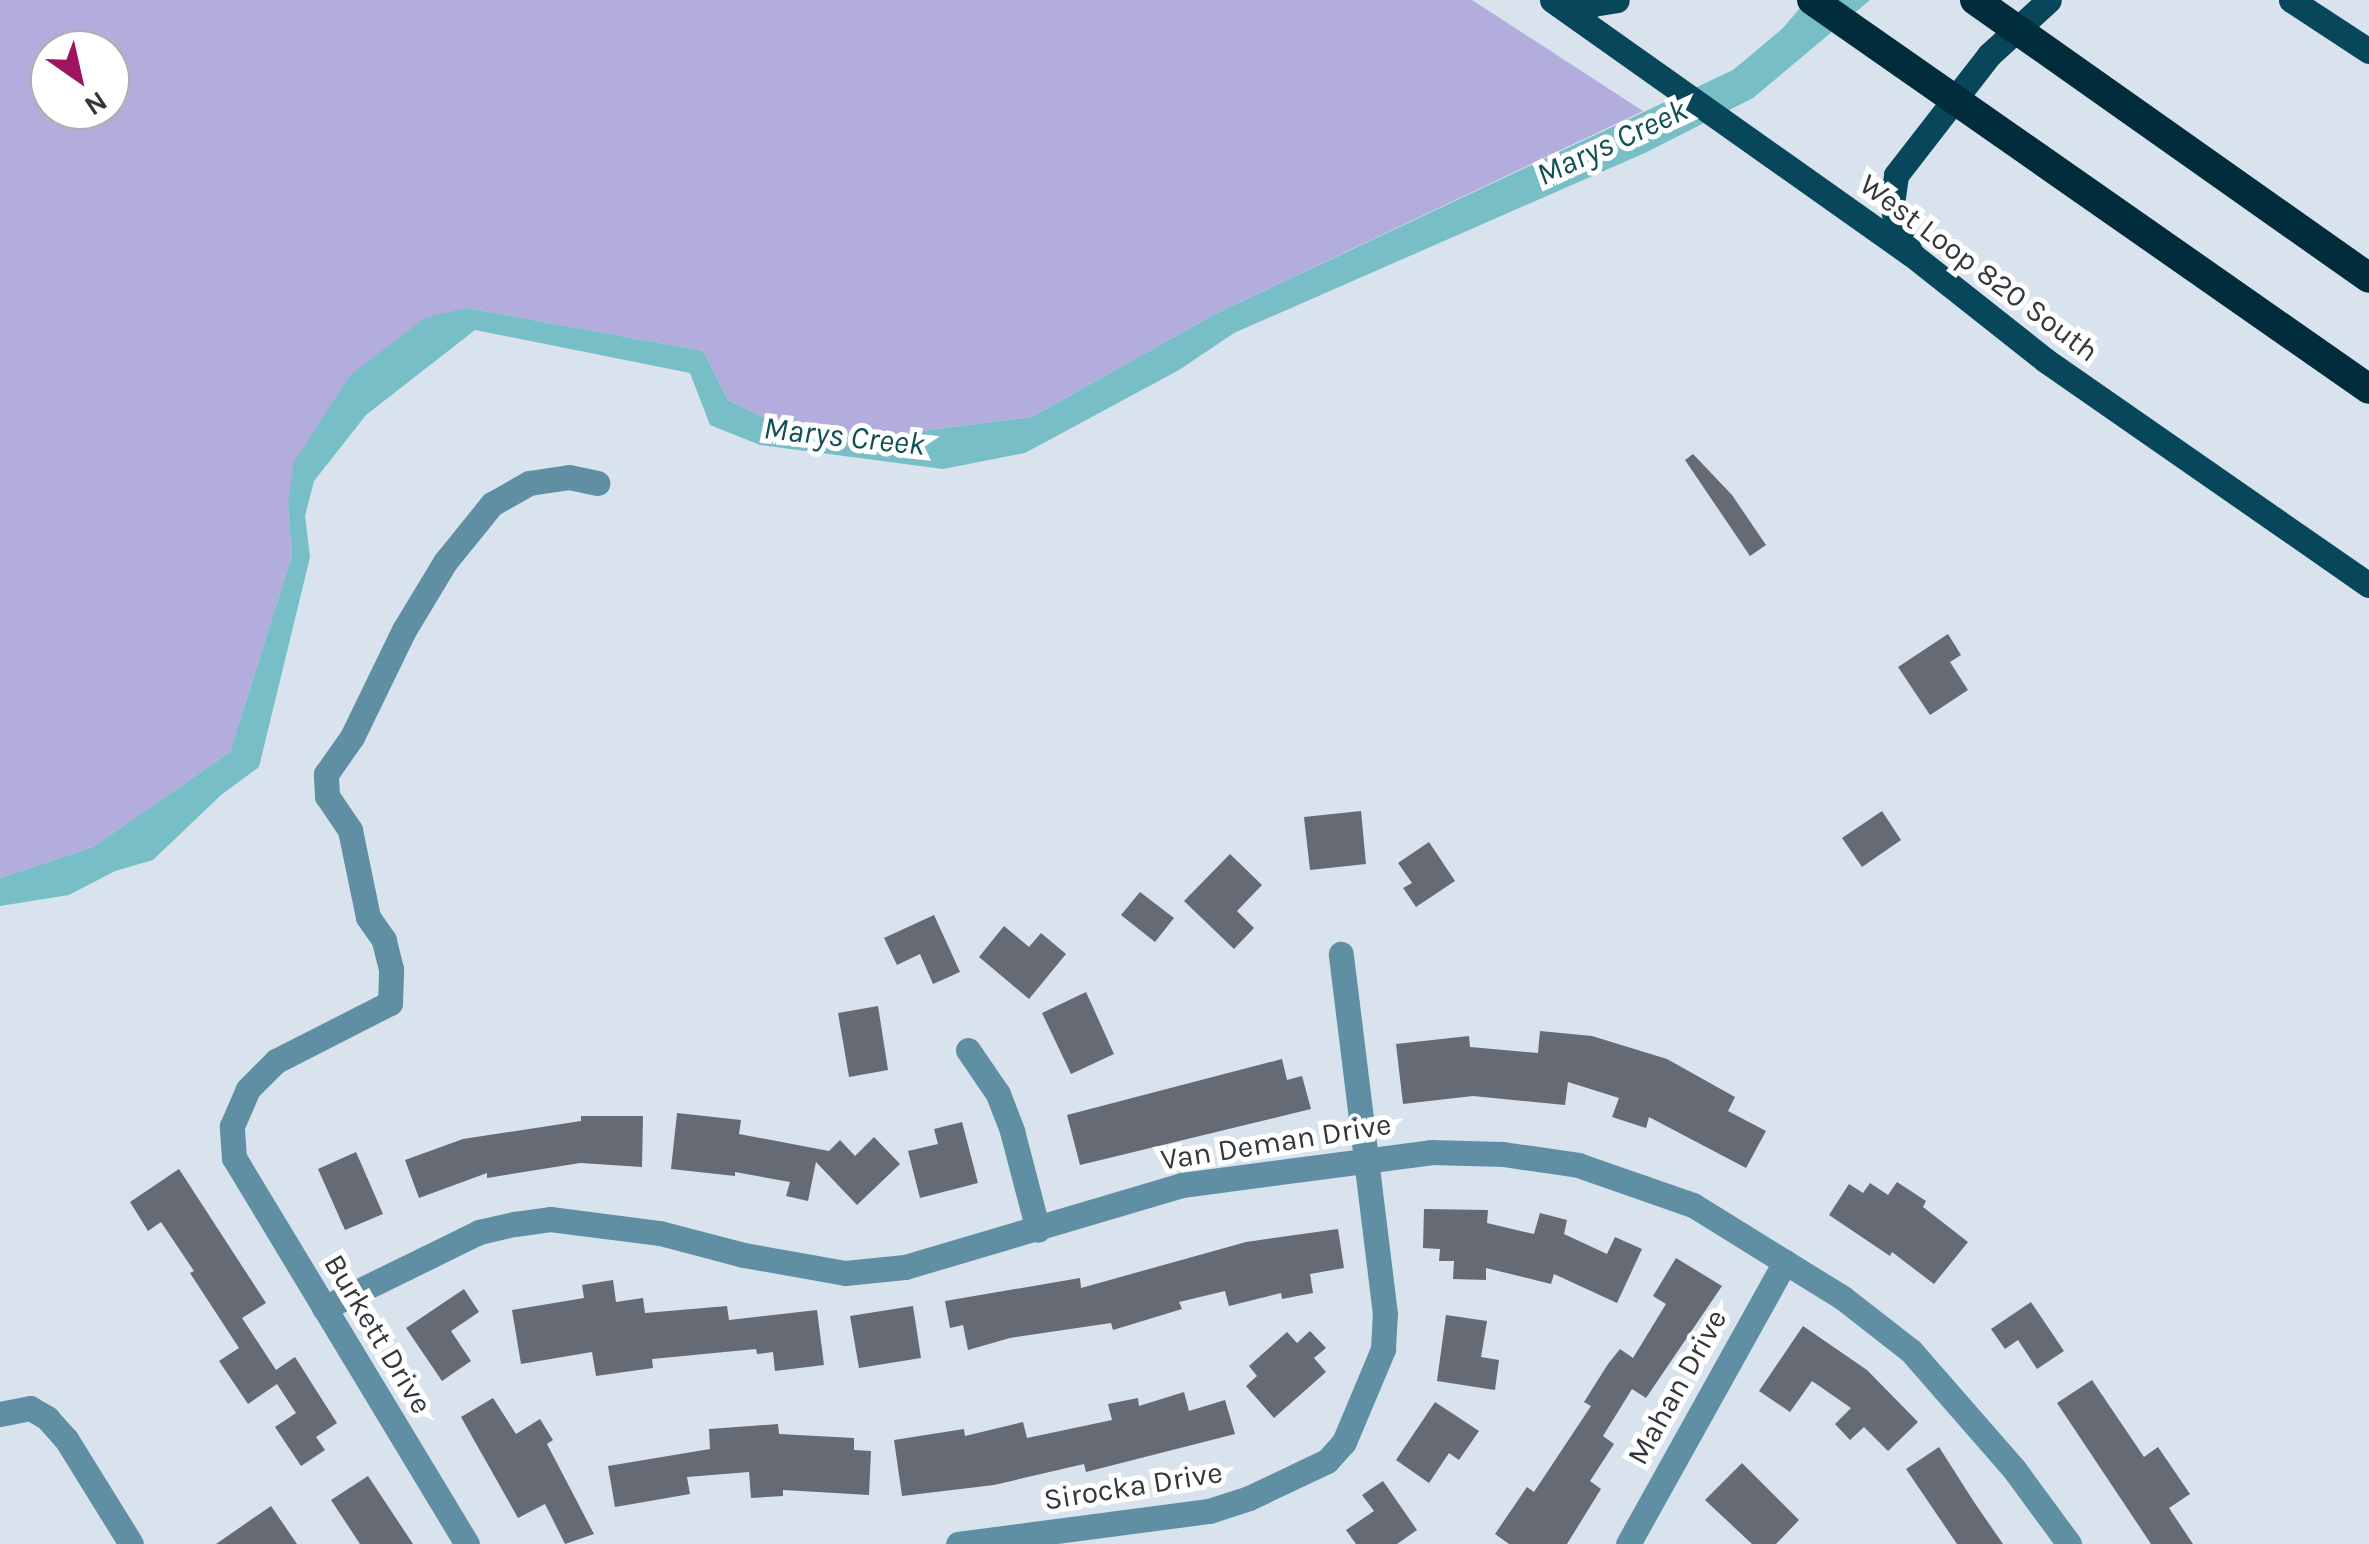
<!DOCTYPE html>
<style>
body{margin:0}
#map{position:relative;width:2369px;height:1544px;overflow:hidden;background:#d9e3ed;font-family:Karla,sans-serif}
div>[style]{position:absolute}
.green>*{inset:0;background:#b3addd}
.water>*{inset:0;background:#77bec7}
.building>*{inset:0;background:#666a75}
.minor>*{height:25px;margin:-12.5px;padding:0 12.5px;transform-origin:12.5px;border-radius:12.5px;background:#608fa4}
.major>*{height:25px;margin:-12.5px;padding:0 12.5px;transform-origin:12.5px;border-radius:12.5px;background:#07465b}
.highway>*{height:30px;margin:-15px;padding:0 15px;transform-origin:15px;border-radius:15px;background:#002c3b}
span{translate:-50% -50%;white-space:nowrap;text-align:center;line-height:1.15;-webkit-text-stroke:10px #fff;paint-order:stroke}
.street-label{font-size:30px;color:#33373b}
.water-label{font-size:32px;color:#0f4f56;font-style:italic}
.north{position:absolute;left:30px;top:30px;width:100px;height:100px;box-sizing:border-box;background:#fff;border:2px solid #adafb1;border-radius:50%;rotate:146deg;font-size:28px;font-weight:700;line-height:40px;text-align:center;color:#33373b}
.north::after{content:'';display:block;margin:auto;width:35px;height:45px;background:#9f1461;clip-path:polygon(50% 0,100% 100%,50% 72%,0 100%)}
</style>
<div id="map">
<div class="green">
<i style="clip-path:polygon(evenodd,0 0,1472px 0,1643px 111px,1215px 314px,1032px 417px,882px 436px,773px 422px,728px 400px,703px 351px,466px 308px,350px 375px,329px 410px,288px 506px,292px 555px,230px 752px,93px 847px,0 878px,0 0,50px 50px,110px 50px,110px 110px,50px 110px,50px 50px)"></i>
</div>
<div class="water">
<i style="clip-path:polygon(1807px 0,1870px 0,1753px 98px,1647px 152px,1234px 333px,1179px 370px,1025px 453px,943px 469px,760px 445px,710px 425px,690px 373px,475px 330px,366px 415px,314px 481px,305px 516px,310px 557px,259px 767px,221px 795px,153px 860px,115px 871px,69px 895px,0 906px,0 878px,93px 847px,230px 752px,292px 555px,288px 506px,293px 464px,350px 375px,425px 318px,466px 308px,703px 351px,728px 400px,773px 422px,882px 436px,1032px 417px,1215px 314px,1733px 70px,1782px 29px)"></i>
</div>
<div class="building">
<i style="clip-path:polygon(1693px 454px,1732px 495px,1766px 545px,1750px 556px,1685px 460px)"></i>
<i style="clip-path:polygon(1948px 634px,1961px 655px,1950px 662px,1968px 690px,1930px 715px,1898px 667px)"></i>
<i style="clip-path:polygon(1361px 811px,1366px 864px,1310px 870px,1304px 817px)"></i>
<i style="clip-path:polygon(1882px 811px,1901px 840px,1862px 867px,1842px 838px)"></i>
<i style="clip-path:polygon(1429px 842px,1455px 881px,1416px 907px,1403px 888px,1412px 883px,1398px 863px)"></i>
<i style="clip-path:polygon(1230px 854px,1262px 885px,1237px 911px,1254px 928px,1234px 949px,1184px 901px)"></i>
<i style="clip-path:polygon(1140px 892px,1174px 918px,1155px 942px,1121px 915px)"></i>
<i style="clip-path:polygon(934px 915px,960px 972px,933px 984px,920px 954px,897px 965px,884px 938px)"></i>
<i style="clip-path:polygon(1004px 926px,1029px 947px,1041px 933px,1066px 954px,1029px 999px,979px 957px)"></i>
<i style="clip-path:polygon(1086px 992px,1114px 1054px,1071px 1074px,1042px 1013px)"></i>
<i style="clip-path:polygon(878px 1006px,888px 1070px,849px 1077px,838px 1013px)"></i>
<i style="clip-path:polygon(1540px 1031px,1592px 1036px,1667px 1059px,1735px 1097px,1728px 1111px,1766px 1131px,1746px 1168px,1649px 1117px,1646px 1128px,1612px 1117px,1619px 1098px,1568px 1082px,1565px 1105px,1473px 1096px,1403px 1104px,1396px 1044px,1469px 1036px,1470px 1047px,1538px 1053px)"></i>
<i style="clip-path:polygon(1282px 1059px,1287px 1080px,1302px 1076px,1311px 1109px,1080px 1165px,1067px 1115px)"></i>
<i style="clip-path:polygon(677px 1113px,741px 1120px,739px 1134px,829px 1151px,840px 1140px,855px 1156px,874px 1137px,900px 1164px,857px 1205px,816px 1162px,808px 1201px,786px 1196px,790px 1182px,735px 1172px,735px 1176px,671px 1169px)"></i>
<i style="clip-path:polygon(581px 1116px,643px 1116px,642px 1167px,580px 1163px,487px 1178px,487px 1173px,419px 1198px,405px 1160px,463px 1139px,581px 1121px)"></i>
<i style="clip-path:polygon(962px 1122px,978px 1183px,920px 1198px,908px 1151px,938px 1144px,934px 1129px)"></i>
<i style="clip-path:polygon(356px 1152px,383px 1214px,345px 1230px,318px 1169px)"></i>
<i style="clip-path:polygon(179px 1169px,266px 1303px,242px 1318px,276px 1370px,295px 1357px,337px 1423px,316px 1437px,325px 1450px,301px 1466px,275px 1427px,296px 1413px,277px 1384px,248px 1404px,219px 1361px,239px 1348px,190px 1273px,194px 1271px,161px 1222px,148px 1231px,130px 1202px)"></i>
<i style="clip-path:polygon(1897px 1182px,1926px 1201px,1923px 1207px,1968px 1242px,1934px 1284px,1892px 1252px,1890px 1256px,1829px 1215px,1849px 1184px,1863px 1193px,1870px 1183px,1888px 1195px)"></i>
<i style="clip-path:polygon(1424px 1209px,1488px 1210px,1487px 1223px,1534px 1234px,1540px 1213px,1567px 1220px,1564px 1234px,1607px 1254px,1615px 1237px,1642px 1249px,1617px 1303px,1554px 1274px,1551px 1284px,1486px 1268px,1486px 1280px,1453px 1279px,1454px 1261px,1439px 1261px,1440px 1249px,1423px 1248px)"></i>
<i style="clip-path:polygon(1338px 1229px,1344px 1268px,1310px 1274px,1313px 1293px,1282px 1299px,1281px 1293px,1229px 1306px,1225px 1291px,1179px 1302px,1182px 1309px,1113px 1330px,1111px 1323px,1010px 1338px,968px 1350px,963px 1325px,950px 1328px,945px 1301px,1080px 1278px,1081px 1288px,1246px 1242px)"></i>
<i style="clip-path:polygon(1676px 1258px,1722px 1286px,1646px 1398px,1632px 1389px,1603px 1436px,1614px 1444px,1590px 1481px,1601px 1489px,1567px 1544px,1509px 1544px,1495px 1534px,1527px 1487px,1534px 1492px,1591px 1406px,1584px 1402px,1608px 1364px,1620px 1349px,1633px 1358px,1666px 1304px,1653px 1296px)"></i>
<i style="clip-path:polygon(613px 1280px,616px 1302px,643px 1298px,645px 1313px,727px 1306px,729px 1320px,817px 1310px,824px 1365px,775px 1371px,773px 1352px,757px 1354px,756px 1349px,652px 1359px,653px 1368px,596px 1376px,592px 1352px,521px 1364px,512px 1310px,584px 1298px,582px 1285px)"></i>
<i style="clip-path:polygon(464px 1289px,479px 1312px,451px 1331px,471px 1361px,442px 1381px,406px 1328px)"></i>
<i style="clip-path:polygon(2031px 1302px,2064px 1351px,2037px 1369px,2018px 1340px,2005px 1349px,1991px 1329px)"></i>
<i style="clip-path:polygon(913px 1306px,921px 1358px,859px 1368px,850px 1316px)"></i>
<i style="clip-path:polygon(1446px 1315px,1487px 1321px,1481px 1357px,1499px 1360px,1495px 1390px,1437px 1381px)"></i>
<i style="clip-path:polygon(1803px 1326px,1867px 1370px,1918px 1422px,1888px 1451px,1864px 1427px,1850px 1440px,1835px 1424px,1851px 1408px,1812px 1381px,1790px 1412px,1759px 1391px)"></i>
<i style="clip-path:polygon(1310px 1331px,1326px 1348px,1314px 1358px,1326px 1372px,1274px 1418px,1246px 1386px,1257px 1376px,1249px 1366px,1287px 1332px,1297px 1343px)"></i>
<i style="clip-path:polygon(2092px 1380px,2144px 1457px,2158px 1447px,2190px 1494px,2169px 1508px,2193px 1544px,2151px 1544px,2057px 1403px)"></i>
<i style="clip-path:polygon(1184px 1392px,1189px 1411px,1225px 1400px,1235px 1434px,1086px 1472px,1084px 1464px,994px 1485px,902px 1496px,894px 1440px,964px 1429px,965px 1436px,1023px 1422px,1027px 1438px,1112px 1420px,1108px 1404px,1138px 1398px,1139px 1406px)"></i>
<i style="clip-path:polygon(493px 1398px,516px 1434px,540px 1419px,553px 1440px,547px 1444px,594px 1534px,565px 1544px,545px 1504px,518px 1518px,461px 1417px)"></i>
<i style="clip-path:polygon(1435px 1402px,1479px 1431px,1459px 1460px,1449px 1453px,1429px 1483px,1396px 1460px)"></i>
<i style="clip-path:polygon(778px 1424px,779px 1434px,854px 1438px,854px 1450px,871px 1451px,869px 1495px,783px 1490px,783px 1496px,751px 1498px,749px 1472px,687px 1477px,690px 1494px,615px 1507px,608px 1466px,710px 1449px,709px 1429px)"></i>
<i style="clip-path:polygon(1939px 1447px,1974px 1502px,2003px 1544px,1957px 1544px,1906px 1469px)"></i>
<i style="clip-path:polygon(1742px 1463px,1799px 1520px,1776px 1544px,1752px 1544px,1705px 1500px)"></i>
<i style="clip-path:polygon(368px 1476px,413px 1544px,360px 1544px,331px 1500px)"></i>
<i style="clip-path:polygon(1383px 1481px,1417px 1530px,1397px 1544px,1356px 1544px,1346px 1530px,1374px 1511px,1362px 1495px)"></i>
<i style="clip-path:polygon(271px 1506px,297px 1544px,216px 1544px)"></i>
</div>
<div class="minor">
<i style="left:968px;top:1050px;width:53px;rotate:55.7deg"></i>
<i style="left:998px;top:1094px;width:40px;rotate:69deg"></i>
<i style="left:1012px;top:1131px;width:102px;rotate:75.3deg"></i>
<i style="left:324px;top:1308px;width:173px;rotate:-26.1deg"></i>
<i style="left:479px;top:1232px;width:37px;rotate:-13deg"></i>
<i style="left:515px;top:1224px;width:35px;rotate:-8deg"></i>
<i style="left:550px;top:1219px;width:111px;rotate:7.3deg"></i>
<i style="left:660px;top:1233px;width:87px;rotate:14.7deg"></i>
<i style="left:744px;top:1255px;width:103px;rotate:10.1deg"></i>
<i style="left:845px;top:1273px;width:60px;rotate:-5.7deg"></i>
<i style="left:905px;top:1267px;width:289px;rotate:-16.5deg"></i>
<i style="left:1182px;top:1185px;width:251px;rotate:-7.5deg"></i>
<i style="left:1431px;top:1152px;width:72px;rotate:1.6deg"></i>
<i style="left:1503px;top:1154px;width:76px;rotate:8.3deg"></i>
<i style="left:1578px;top:1165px;width:122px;rotate:19.2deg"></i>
<i style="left:1693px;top:1205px;width:176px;rotate:31.8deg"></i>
<i style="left:1843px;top:1298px;width:86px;rotate:37.9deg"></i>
<i style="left:1911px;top:1351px;width:157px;rotate:48.9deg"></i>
<i style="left:2014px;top:1469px;width:93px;rotate:53.7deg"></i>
<i style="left:0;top:1414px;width:31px;rotate:-11deg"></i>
<i style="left:30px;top:1408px;width:20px;rotate:30deg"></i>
<i style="left:47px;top:1418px;width:28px;rotate:48deg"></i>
<i style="left:66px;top:1439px;width:123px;rotate:58.2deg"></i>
<i style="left:467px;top:1544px;width:451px;rotate:-121.1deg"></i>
<i style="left:234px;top:1158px;width:32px;rotate:-94deg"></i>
<i style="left:232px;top:1126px;width:40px;rotate:-66.6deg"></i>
<i style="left:248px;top:1089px;width:40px;rotate:-45deg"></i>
<i style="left:276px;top:1061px;width:128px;rotate:-27deg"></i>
<i style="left:390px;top:1003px;width:34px;rotate:-88deg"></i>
<i style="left:391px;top:969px;width:30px;rotate:-104deg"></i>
<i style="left:384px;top:940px;width:28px;rotate:-125deg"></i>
<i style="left:368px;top:917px;width:89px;rotate:-101.7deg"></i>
<i style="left:350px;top:830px;width:41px;rotate:-124.1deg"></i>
<i style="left:327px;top:796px;width:22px;rotate:-93deg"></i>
<i style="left:326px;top:774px;width:45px;rotate:-54.9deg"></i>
<i style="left:352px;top:737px;width:119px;rotate:-64.1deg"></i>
<i style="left:404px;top:630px;width:79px;rotate:-58.9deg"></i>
<i style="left:445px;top:562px;width:75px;rotate:-51deg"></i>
<i style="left:492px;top:504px;width:43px;rotate:-29.6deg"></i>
<i style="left:529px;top:483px;width:40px;rotate:-8.5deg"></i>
<i style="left:569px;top:477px;width:29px;rotate:12deg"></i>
<i style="left:958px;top:1544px;width:253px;rotate:-7.5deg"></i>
<i style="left:1209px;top:1511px;width:42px;rotate:-18deg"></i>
<i style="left:1249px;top:1498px;width:86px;rotate:-25.4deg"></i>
<i style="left:1327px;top:1461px;width:25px;rotate:-48deg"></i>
<i style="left:1344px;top:1442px;width:101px;rotate:-67.2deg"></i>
<i style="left:1383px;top:1349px;width:35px;rotate:-87deg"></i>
<i style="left:1385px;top:1314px;width:363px;rotate:-97deg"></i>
<i style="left:1628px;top:1544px;width:323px;rotate:-60.9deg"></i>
</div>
<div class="major">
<i style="left:1552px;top:0;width:440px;rotate:35.3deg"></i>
<i style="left:1911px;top:254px;width:171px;rotate:38.3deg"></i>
<i style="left:2045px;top:360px;width:394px;rotate:34.8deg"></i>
<i style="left:1582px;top:0;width:12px;rotate:20deg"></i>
<i style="left:1593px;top:4px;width:24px;rotate:-9deg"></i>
<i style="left:2291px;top:0;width:93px;rotate:33.2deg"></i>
<i style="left:1911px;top:253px;width:33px;rotate:-117deg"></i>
<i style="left:1896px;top:224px;width:20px;rotate:-101deg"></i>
<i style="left:1892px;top:204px;width:29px;rotate:-82deg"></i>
<i style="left:1896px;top:175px;width:152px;rotate:-52.2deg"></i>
<i style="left:1989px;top:55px;width:81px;rotate:-42.5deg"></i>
</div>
<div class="highway">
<i style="left:1812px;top:0;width:679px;rotate:34.93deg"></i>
<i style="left:1975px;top:0;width:482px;rotate:35.2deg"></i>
</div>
<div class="street-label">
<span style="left:1979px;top:268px;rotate:37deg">West Loop 820 South</span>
<span style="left:1276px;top:1142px;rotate:-9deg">Van Deman Drive</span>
<span style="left:378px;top:1334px;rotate:59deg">Burkett Drive</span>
<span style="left:1677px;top:1387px;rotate:-61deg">Mahan Drive</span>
<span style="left:1133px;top:1486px;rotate:-9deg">Sirocka Drive</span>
</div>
<div class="water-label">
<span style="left:1612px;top:143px;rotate:-25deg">Marys Creek</span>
<span style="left:844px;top:437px;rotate:6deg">Marys Creek</span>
</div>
<div class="north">N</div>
</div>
